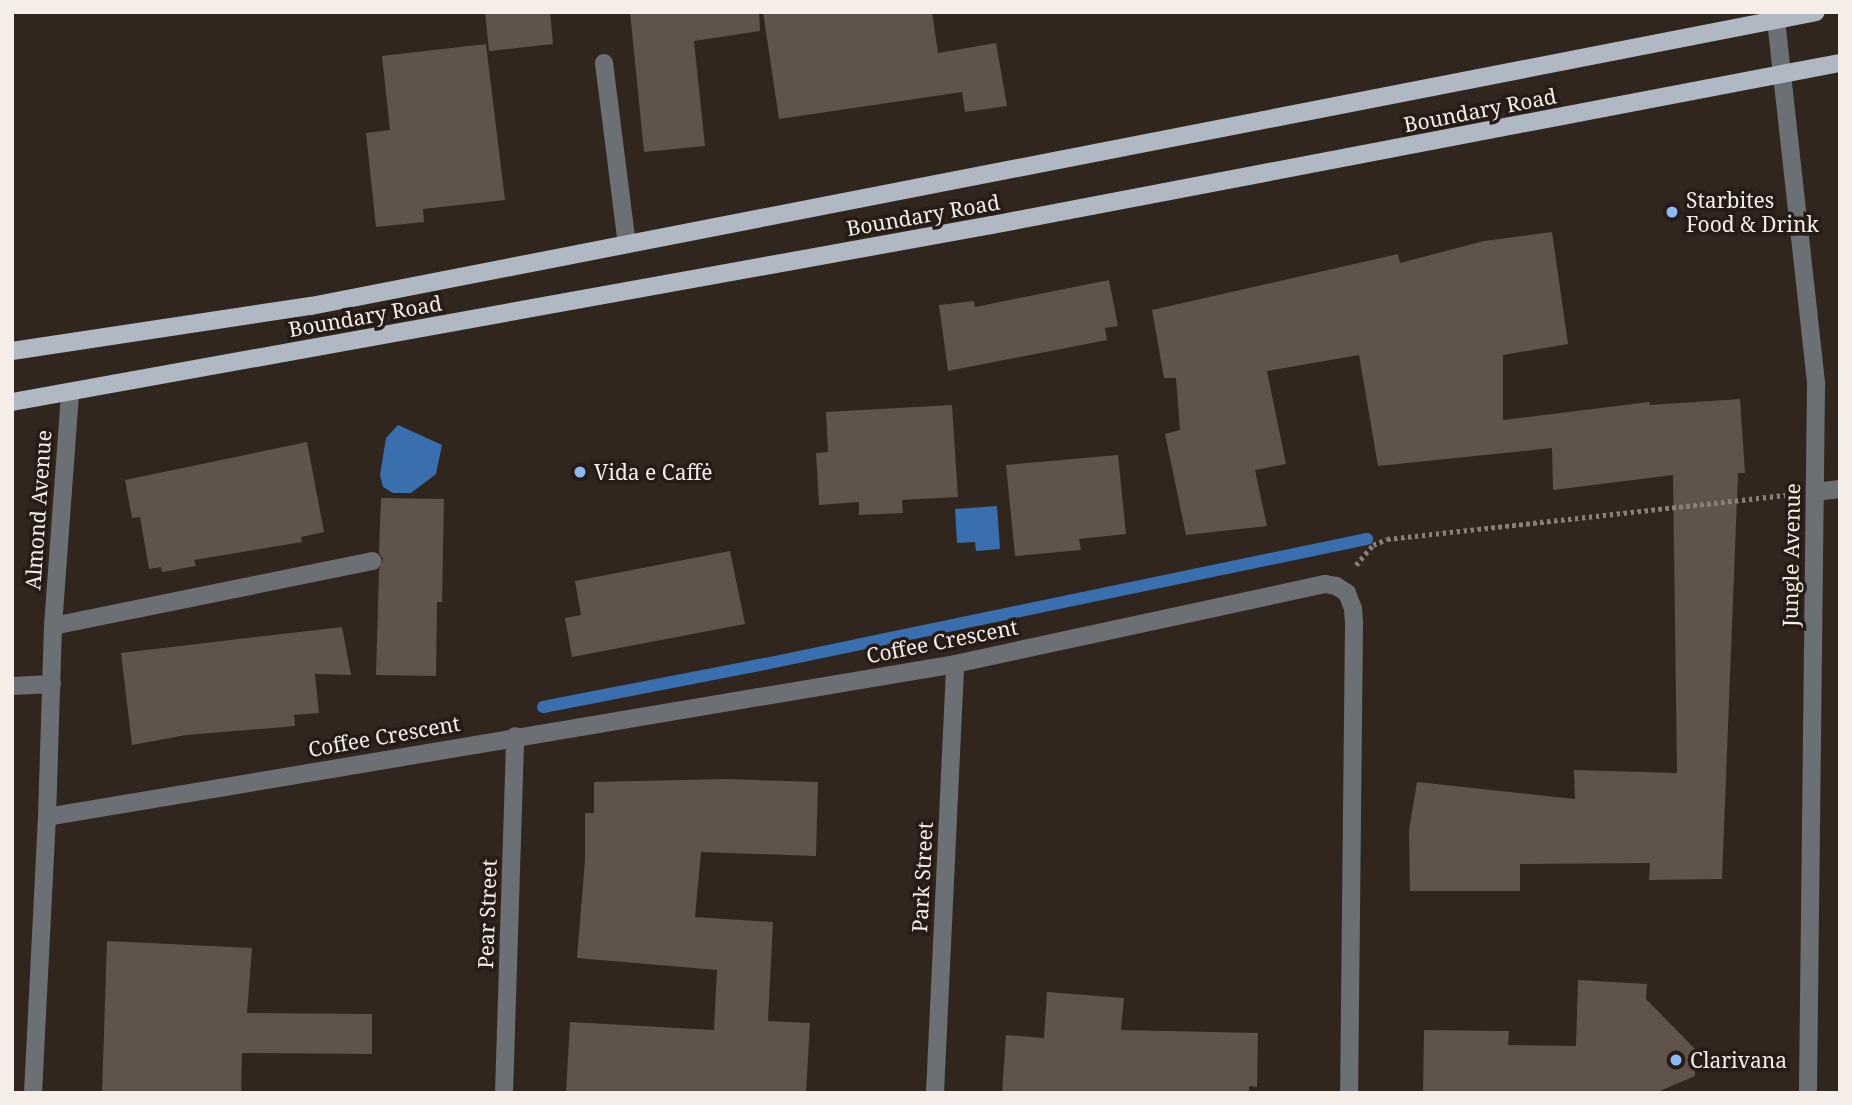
<!DOCTYPE html>
<meta charset="utf-8">
<style>
body{margin:0}
#map{position:relative;width:1852px;height:1105px;overflow:hidden;background:#31261e;font-family:"Noto Serif",serif}
div>[style]{position:absolute}
.water>*{inset:0;background:#3a6faf}
.stream>*{height:12px;margin:-6px;padding:0 6px;transform-origin:6px;border-radius:6px;background:#3a6faf}
.building>*{inset:0;background:#5f534a}
.path>*{height:4.5px;margin-top:-2.25px;transform-origin:0;background:repeating-linear-gradient(90deg,#887f79 0 3.5px,transparent 0 7px)}
.minor>*{height:18px;margin:-9px;padding:0 9px;transform-origin:9px;border-radius:9px;background:#6c7075}
.major>*{height:18px;margin:-9px;padding:0 9px;transform-origin:9px;border-radius:9px;background:#b0b8c3}
.dots>*{width:19px;height:19px;translate:-50% -50%;box-sizing:border-box;border:4px solid #271c15;border-radius:50%}
span{translate:-50% -50%;white-space:nowrap;text-align:center;line-height:1.15;-webkit-text-stroke:7px #271c15;paint-order:stroke}
.street-label{font-size:21px;color:#f5eee9}
.poi-label{font-size:21px;color:#f5eee9}
.left{translate:0 -50%;text-align:left}
.frame{position:absolute;inset:0;border:14px solid #f5eee9;pointer-events:none}
</style>
<div id="map">
<div class="water">
<i style="clip-path:polygon(398px 425px,442px 445px,436px 474px,411px 493px,393px 493px,383px 487px,380px 475px,386px 438px)"></i>
<i style="clip-path:polygon(997px 506px,1000px 549px,976px 551px,975px 542px,957px 543px,955px 509px)"></i>
</div>
<div class="stream">
<i style="left:543px;top:707px;width:226px;rotate:-11deg"></i>
<i style="left:765px;top:664px;width:615px;rotate:-11.73deg"></i>
</div>
<div class="building">
<i style="clip-path:polygon(485px 12px,550px 12px,553px 44px,489px 51px)"></i>
<i style="clip-path:polygon(630px 12px,759px 12px,760px 31px,694px 41px,705px 146px,644px 152px)"></i>
<i style="clip-path:polygon(763px 12px,932px 12px,938px 53px,996px 43px,1007px 106px,965px 112px,962px 92px,779px 119px)"></i>
<i style="clip-path:polygon(486px 44px,505px 200px,423px 209px,424px 222px,376px 227px,366px 133px,390px 130px,382px 56px)"></i>
<i style="clip-path:polygon(1552px 232px,1568px 344px,1503px 355px,1503px 420px,1649px 402px,1650px 405px,1740px 399px,1745px 473px,1738px 473px,1722px 879px,1649px 880px,1650px 863px,1520px 864px,1520px 891px,1410px 891px,1409px 830px,1417px 782px,1575px 799px,1574px 770px,1677px 773px,1673px 475px,1553px 490px,1552px 448px,1378px 466px,1359px 355px,1267px 371px,1286px 464px,1255px 470px,1267px 526px,1186px 535px,1165px 434px,1180px 430px,1176px 378px,1164px 378px,1152px 310px,1398px 254px,1400px 263px,1484px 241px)"></i>
<i style="clip-path:polygon(1109px 280px,1118px 326px,1105px 328px,1107px 340px,948px 371px,939px 305px,974px 301px,975px 307px)"></i>
<i style="clip-path:polygon(952px 405px,958px 497px,902px 500px,903px 513px,859px 515px,859px 502px,819px 505px,816px 453px,828px 452px,826px 412px)"></i>
<i style="clip-path:polygon(307px 442px,324px 532px,301px 537px,302px 542px,194px 560px,196px 566px,162px 572px,161px 567px,149px 569px,140px 517px,132px 518px,125px 480px)"></i>
<i style="clip-path:polygon(1118px 455px,1126px 534px,1079px 539px,1081px 550px,1015px 556px,1006px 465px)"></i>
<i style="clip-path:polygon(381px 498px,444px 499px,442px 602px,437px 602px,436px 676px,376px 675px,379px 570px,383px 559px,379px 553px)"></i>
<i style="clip-path:polygon(730px 551px,745px 624px,572px 657px,565px 618px,581px 615px,575px 581px)"></i>
<i style="clip-path:polygon(342px 627px,351px 675px,315px 674px,319px 713px,294px 715px,295px 726px,186px 735px,132px 745px,121px 653px)"></i>
<i style="clip-path:polygon(725px 779px,818px 782px,816px 856px,701px 852px,695px 917px,773px 922px,768px 1021px,810px 1023px,806px 1093px,566px 1093px,570px 1022px,714px 1030px,717px 970px,577px 958px,585px 860px,585px 813px,594px 813px,594px 782px)"></i>
<i style="clip-path:polygon(107px 941px,252px 948px,247px 1013px,372px 1014px,372px 1054px,242px 1053px,241px 1093px,102px 1093px)"></i>
<i style="clip-path:polygon(1578px 980px,1647px 984px,1646px 999px,1695px 1049px,1695px 1076px,1655px 1093px,1423px 1093px,1424px 1030px,1509px 1031px,1508px 1045px,1576px 1046px)"></i>
<i style="clip-path:polygon(1047px 992px,1124px 998px,1121px 1030px,1258px 1033px,1257px 1087px,1249px 1086px,1249px 1093px,1002px 1093px,1006px 1035px,1044px 1038px)"></i>
</div>
<div class="path">
<i style="left:1356px;top:565px;width:26px;rotate:-50deg"></i>
<i style="left:1373px;top:545px;width:15px;rotate:-23deg"></i>
<i style="left:1387px;top:539px;width:401px;rotate:-6.3deg"></i>
</div>
<div class="minor">
<i style="left:1776px;top:20px;width:366px;rotate:83.7deg"></i>
<i style="left:1816px;top:384px;width:709px;rotate:90.65deg"></i>
<i style="left:604px;top:63px;width:182px;rotate:82.8deg"></i>
<i style="left:1815px;top:492px;width:25px;rotate:-7deg"></i>
<i style="left:53px;top:626px;width:326px;rotate:-11.5deg"></i>
<i style="left:12px;top:686px;width:40px;rotate:-2.9deg"></i>
<i style="left:47px;top:817px;width:921px;rotate:-9.56deg"></i>
<i style="left:955px;top:664px;width:379px;rotate:-12.2deg"></i>
<i style="left:1325px;top:584px;width:11px;rotate:10deg"></i>
<i style="left:1336px;top:586px;width:13px;rotate:32deg"></i>
<i style="left:1347px;top:593px;width:17px;rotate:69deg"></i>
<i style="left:1353px;top:609px;width:15px;rotate:86deg"></i>
<i style="left:1354px;top:624px;width:469px;rotate:90.6deg"></i>
<i style="left:33px;top:1093px;width:276px;rotate:-87.1deg"></i>
<i style="left:47px;top:817px;width:191px;rotate:-88.2deg"></i>
<i style="left:53px;top:626px;width:235px;rotate:-85.8deg"></i>
<i style="left:504px;top:1093px;width:357px;rotate:-88.2deg"></i>
<i style="left:935px;top:1093px;width:429px;rotate:-87.3deg"></i>
</div>
<div class="major">
<i style="left:12px;top:351px;width:302px;rotate:-8.6deg"></i>
<i style="left:311px;top:306px;width:1533px;rotate:-11.05deg"></i>
<i style="left:12px;top:402px;width:996px;rotate:-10.24deg"></i>
<i style="left:992px;top:225px;width:863px;rotate:-10.82deg"></i>
</div>
<div class="dots">
<i style="left:1672px;top:212px;background:#87bbfc"></i>
<i style="left:580px;top:472px;background:#87bbfc"></i>
<i style="left:1676px;top:1060px;background:#87bbfc"></i>
</div>
<div class="street-label">
<span style="left:1480px;top:110px;rotate:-11deg">Boundary Road</span>
<span style="left:923px;top:215px;rotate:-10deg">Boundary Road</span>
<span style="left:365px;top:316px;rotate:-10deg">Boundary Road</span>
<span style="left:38px;top:510px;rotate:-86deg">Almond Avenue</span>
<span style="left:1791px;top:555px;rotate:-89deg">Jungle Avenue</span>
<span style="left:942px;top:641px;rotate:-11deg">Coffee Crescent</span>
<span style="left:384px;top:736px;rotate:-10deg">Coffee Crescent</span>
<span style="left:922px;top:877px;rotate:-87deg">Park Street</span>
<span style="left:487px;top:914px;rotate:-88deg">Pear Street</span>
</div>
<div class="poi-label">
<span class="left" style="left:1686px;top:212px">Starbites<br>Food &amp; Drink</span>
<span class="left" style="left:594px;top:472px">Vida e Caffė</span>
<span class="left" style="left:1690px;top:1060px">Clarivana</span>
</div>
<div class="frame"></div>
</div>
